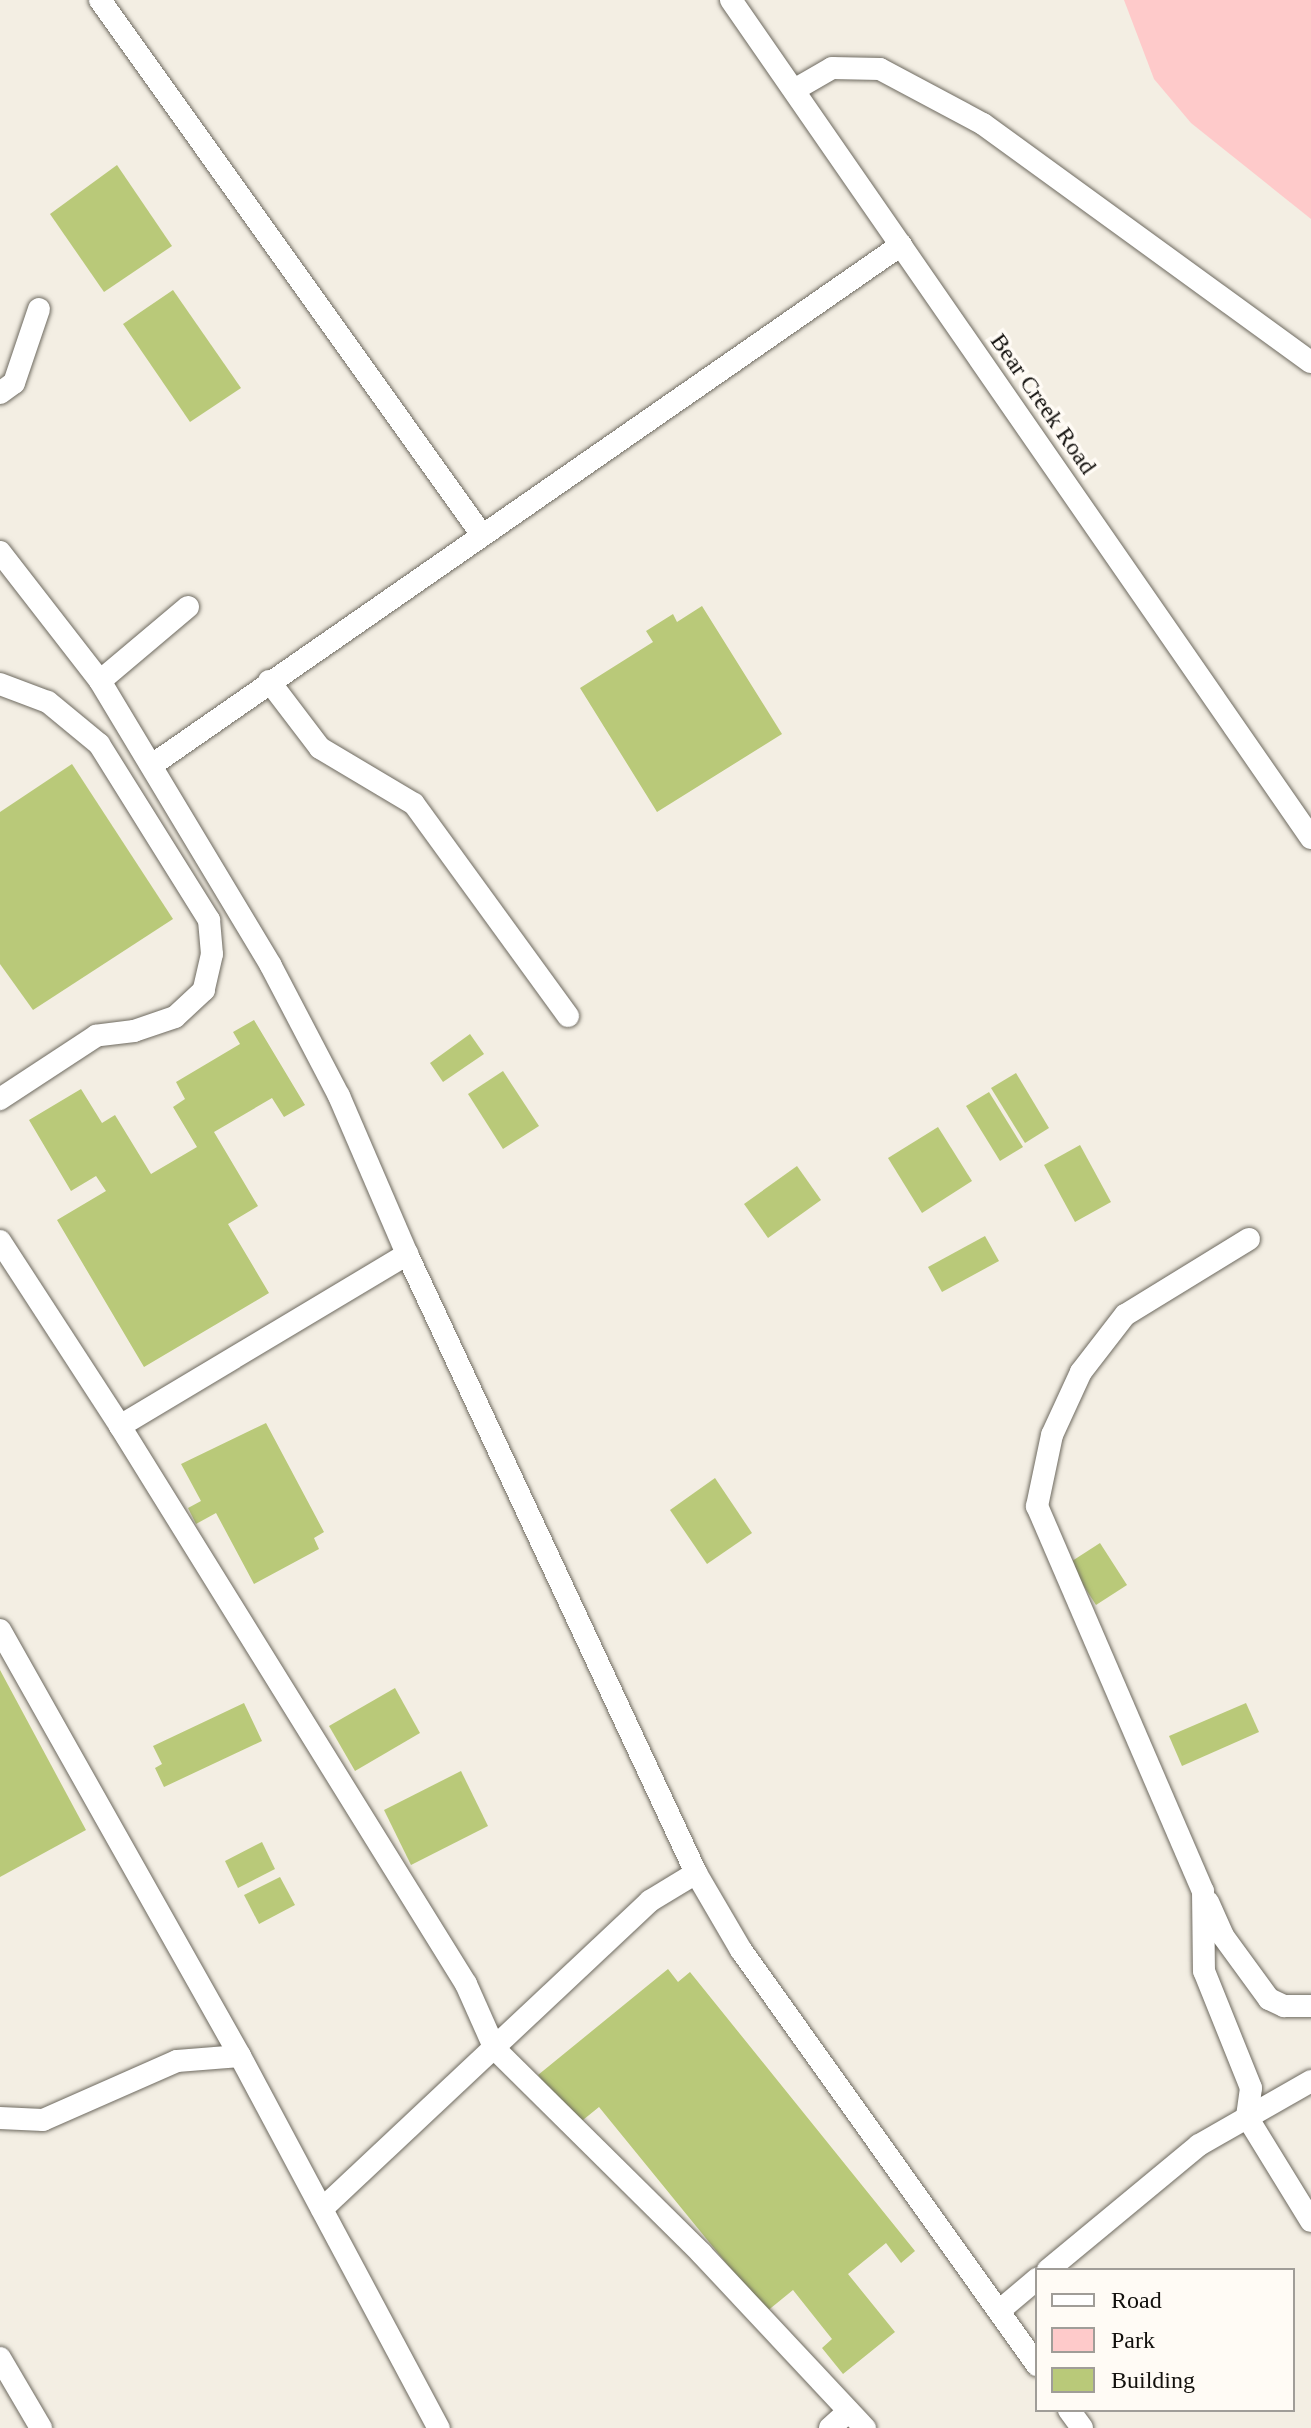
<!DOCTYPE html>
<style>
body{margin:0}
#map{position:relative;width:1311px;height:2428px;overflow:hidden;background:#f3eee3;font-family:"Times New Roman",serif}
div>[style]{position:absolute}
.green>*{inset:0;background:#fecaca}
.building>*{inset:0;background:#b9c979}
.roads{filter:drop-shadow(0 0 2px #6e6a60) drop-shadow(0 0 2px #6e6a60)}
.minor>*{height:22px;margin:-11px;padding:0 11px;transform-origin:11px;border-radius:11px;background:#fff}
span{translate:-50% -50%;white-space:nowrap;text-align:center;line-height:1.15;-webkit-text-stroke:7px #fffbf5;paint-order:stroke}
.street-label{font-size:24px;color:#12100d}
.legend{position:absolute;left:1035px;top:2268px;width:260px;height:144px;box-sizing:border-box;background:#fffbf5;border:2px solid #a09d98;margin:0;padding:10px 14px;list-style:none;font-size:24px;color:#12100d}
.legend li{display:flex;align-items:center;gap:16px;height:40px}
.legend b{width:40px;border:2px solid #a09d98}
</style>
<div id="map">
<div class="green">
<i style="clip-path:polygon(1124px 0,1311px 0,1311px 219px,1191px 123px,1154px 79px)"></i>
</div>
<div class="building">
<i style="clip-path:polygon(117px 165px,172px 246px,104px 292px,50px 214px)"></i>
<i style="clip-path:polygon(173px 290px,241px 388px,190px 422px,123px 324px)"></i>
<i style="clip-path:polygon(702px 606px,782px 734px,657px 812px,580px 688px,653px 642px,646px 631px,673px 614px,677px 622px)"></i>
<i style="clip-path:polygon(72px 764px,173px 919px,33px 1010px,0 964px,0 812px)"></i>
<i style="clip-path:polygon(254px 1020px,305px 1105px,284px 1117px,272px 1098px,214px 1132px,258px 1206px,228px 1224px,269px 1293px,144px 1367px,57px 1220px,106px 1191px,96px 1176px,71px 1191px,29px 1120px,81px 1089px,102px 1123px,115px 1115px,151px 1174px,197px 1147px,173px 1107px,185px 1099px,176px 1082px,240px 1044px,233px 1032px)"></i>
<i style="clip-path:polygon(470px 1034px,484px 1054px,443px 1082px,430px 1063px)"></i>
<i style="clip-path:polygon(503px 1071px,539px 1126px,503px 1149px,468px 1094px)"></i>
<i style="clip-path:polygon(1016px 1073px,1049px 1128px,1025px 1143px,991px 1088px)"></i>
<i style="clip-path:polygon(989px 1092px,1023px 1147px,1000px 1161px,966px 1106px)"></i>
<i style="clip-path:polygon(938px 1127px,972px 1181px,922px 1213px,888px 1158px)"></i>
<i style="clip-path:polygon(1080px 1145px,1111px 1202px,1075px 1222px,1044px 1165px)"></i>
<i style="clip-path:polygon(797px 1166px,821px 1200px,768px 1238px,744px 1204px)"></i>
<i style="clip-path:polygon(985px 1236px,999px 1261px,942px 1292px,928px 1267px)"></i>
<i style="clip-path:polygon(266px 1423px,324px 1532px,314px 1538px,319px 1549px,254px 1584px,216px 1513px,196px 1524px,188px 1508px,201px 1501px,181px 1464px)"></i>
<i style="clip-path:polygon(715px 1478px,752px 1533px,707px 1564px,670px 1510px)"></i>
<i style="clip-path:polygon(1100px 1543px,1127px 1585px,1096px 1605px,1069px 1563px)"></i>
<i style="clip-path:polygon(0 1670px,86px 1830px,0 1877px)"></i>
<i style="clip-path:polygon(395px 1688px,420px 1733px,355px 1771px,329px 1726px)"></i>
<i style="clip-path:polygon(244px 1703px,262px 1741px,164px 1787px,155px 1768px,162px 1764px,153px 1746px)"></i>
<i style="clip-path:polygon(1246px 1703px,1259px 1732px,1182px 1766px,1169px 1736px)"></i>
<i style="clip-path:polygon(461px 1771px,488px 1826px,411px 1865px,384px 1810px)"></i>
<i style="clip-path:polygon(262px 1842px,275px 1869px,238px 1888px,225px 1861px)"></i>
<i style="clip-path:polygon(280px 1877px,295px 1905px,259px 1924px,244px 1895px)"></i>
<i style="clip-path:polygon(668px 1969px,678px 1982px,690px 1972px,915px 2251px,901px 2263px,886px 2243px,848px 2274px,895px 2332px,843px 2374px,822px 2348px,832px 2339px,793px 2290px,766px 2312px,599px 2107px,578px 2124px,538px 2075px)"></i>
</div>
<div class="roads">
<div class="minor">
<i style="left:100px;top:0;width:657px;rotate:54.47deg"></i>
<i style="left:731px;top:0;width:1019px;rotate:55.31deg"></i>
<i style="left:794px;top:90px;width:44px;rotate:-30.1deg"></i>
<i style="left:832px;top:68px;width:48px;rotate:1.2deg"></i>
<i style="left:880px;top:69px;width:117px;rotate:28.1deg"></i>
<i style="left:983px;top:124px;width:405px;rotate:36deg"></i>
<i style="left:0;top:393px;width:17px;rotate:-36deg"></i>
<i style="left:14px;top:383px;width:78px;rotate:-71.3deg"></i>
<i style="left:0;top:552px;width:163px;rotate:52.2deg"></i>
<i style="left:100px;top:681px;width:332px;rotate:59deg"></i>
<i style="left:271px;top:966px;width:147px;rotate:62.4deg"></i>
<i style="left:339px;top:1096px;width:172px;rotate:66.7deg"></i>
<i style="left:407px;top:1254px;width:683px;rotate:64.97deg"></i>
<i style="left:696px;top:1873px;width:89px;rotate:59.7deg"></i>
<i style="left:741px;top:1950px;width:510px;rotate:54.5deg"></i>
<i style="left:100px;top:681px;width:115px;rotate:-40.1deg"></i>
<i style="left:269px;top:681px;width:84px;rotate:52.7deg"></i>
<i style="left:320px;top:748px;width:109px;rotate:30.8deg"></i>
<i style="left:414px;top:804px;width:262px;rotate:54deg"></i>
<i style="left:0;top:684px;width:51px;rotate:20.6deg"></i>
<i style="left:48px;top:702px;width:66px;rotate:39.5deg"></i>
<i style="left:99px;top:744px;width:208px;rotate:58deg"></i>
<i style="left:209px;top:920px;width:34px;rotate:85deg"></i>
<i style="left:212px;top:954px;width:37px;rotate:103deg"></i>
<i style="left:204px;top:990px;width:40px;rotate:137deg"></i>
<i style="left:175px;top:1017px;width:43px;rotate:161.1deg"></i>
<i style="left:134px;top:1031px;width:38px;rotate:173deg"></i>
<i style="left:96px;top:1036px;width:115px;rotate:146.7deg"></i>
<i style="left:152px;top:765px;width:912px;rotate:-34.77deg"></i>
<i style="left:1249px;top:1239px;width:145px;rotate:148.5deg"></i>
<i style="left:1125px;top:1315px;width:72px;rotate:127.7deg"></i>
<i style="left:1081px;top:1372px;width:69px;rotate:114.7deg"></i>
<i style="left:1052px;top:1435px;width:73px;rotate:101.9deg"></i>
<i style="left:1037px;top:1506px;width:419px;rotate:66.7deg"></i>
<i style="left:1203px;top:1891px;width:80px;rotate:89.3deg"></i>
<i style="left:1204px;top:1971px;width:126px;rotate:68.1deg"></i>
<i style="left:1251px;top:2088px;width:29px;rotate:98deg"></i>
<i style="left:1247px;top:2117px;width:122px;rotate:58.4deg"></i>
<i style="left:0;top:1241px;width:221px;rotate:57deg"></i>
<i style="left:120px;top:1426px;width:657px;rotate:58.2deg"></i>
<i style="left:466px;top:1984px;width:71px;rotate:66deg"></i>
<i style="left:495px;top:2049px;width:290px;rotate:44.7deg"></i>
<i style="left:701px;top:2253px;width:240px;rotate:46.9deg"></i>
<i style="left:120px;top:1426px;width:335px;rotate:-30.9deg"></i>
<i style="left:0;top:1630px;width:489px;rotate:60.6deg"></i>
<i style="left:240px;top:2056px;width:422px;rotate:61.9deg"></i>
<i style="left:1208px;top:1902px;width:37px;rotate:66deg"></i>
<i style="left:1223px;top:1936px;width:78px;rotate:53.9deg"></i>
<i style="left:1269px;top:1999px;width:17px;rotate:25deg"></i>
<i style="left:1284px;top:2006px;width:27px"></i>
<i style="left:0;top:2118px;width:43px;rotate:2.7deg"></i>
<i style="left:43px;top:2120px;width:146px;rotate:-23.8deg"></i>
<i style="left:177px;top:2061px;width:63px;rotate:-4.5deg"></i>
<i style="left:322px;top:2209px;width:450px;rotate:-43.2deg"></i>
<i style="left:650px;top:1901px;width:54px;rotate:-31.3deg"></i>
<i style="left:1048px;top:2270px;width:196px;rotate:-39.6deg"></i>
<i style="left:1199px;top:2145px;width:129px;rotate:-29.7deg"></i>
<i style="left:999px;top:2311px;width:50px;rotate:-40.1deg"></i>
<i style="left:0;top:2358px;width:81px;rotate:59.6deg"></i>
<i style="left:1069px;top:2410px;width:22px;rotate:54deg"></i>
<i style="left:830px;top:2428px;width:25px;rotate:-42deg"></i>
</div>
</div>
<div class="street-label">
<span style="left:1043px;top:404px;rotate:55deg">Bear Creek Road</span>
</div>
<ul class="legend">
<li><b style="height:10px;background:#fff"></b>Road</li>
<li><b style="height:22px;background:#fecaca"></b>Park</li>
<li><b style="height:22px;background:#b9c979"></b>Building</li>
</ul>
</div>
